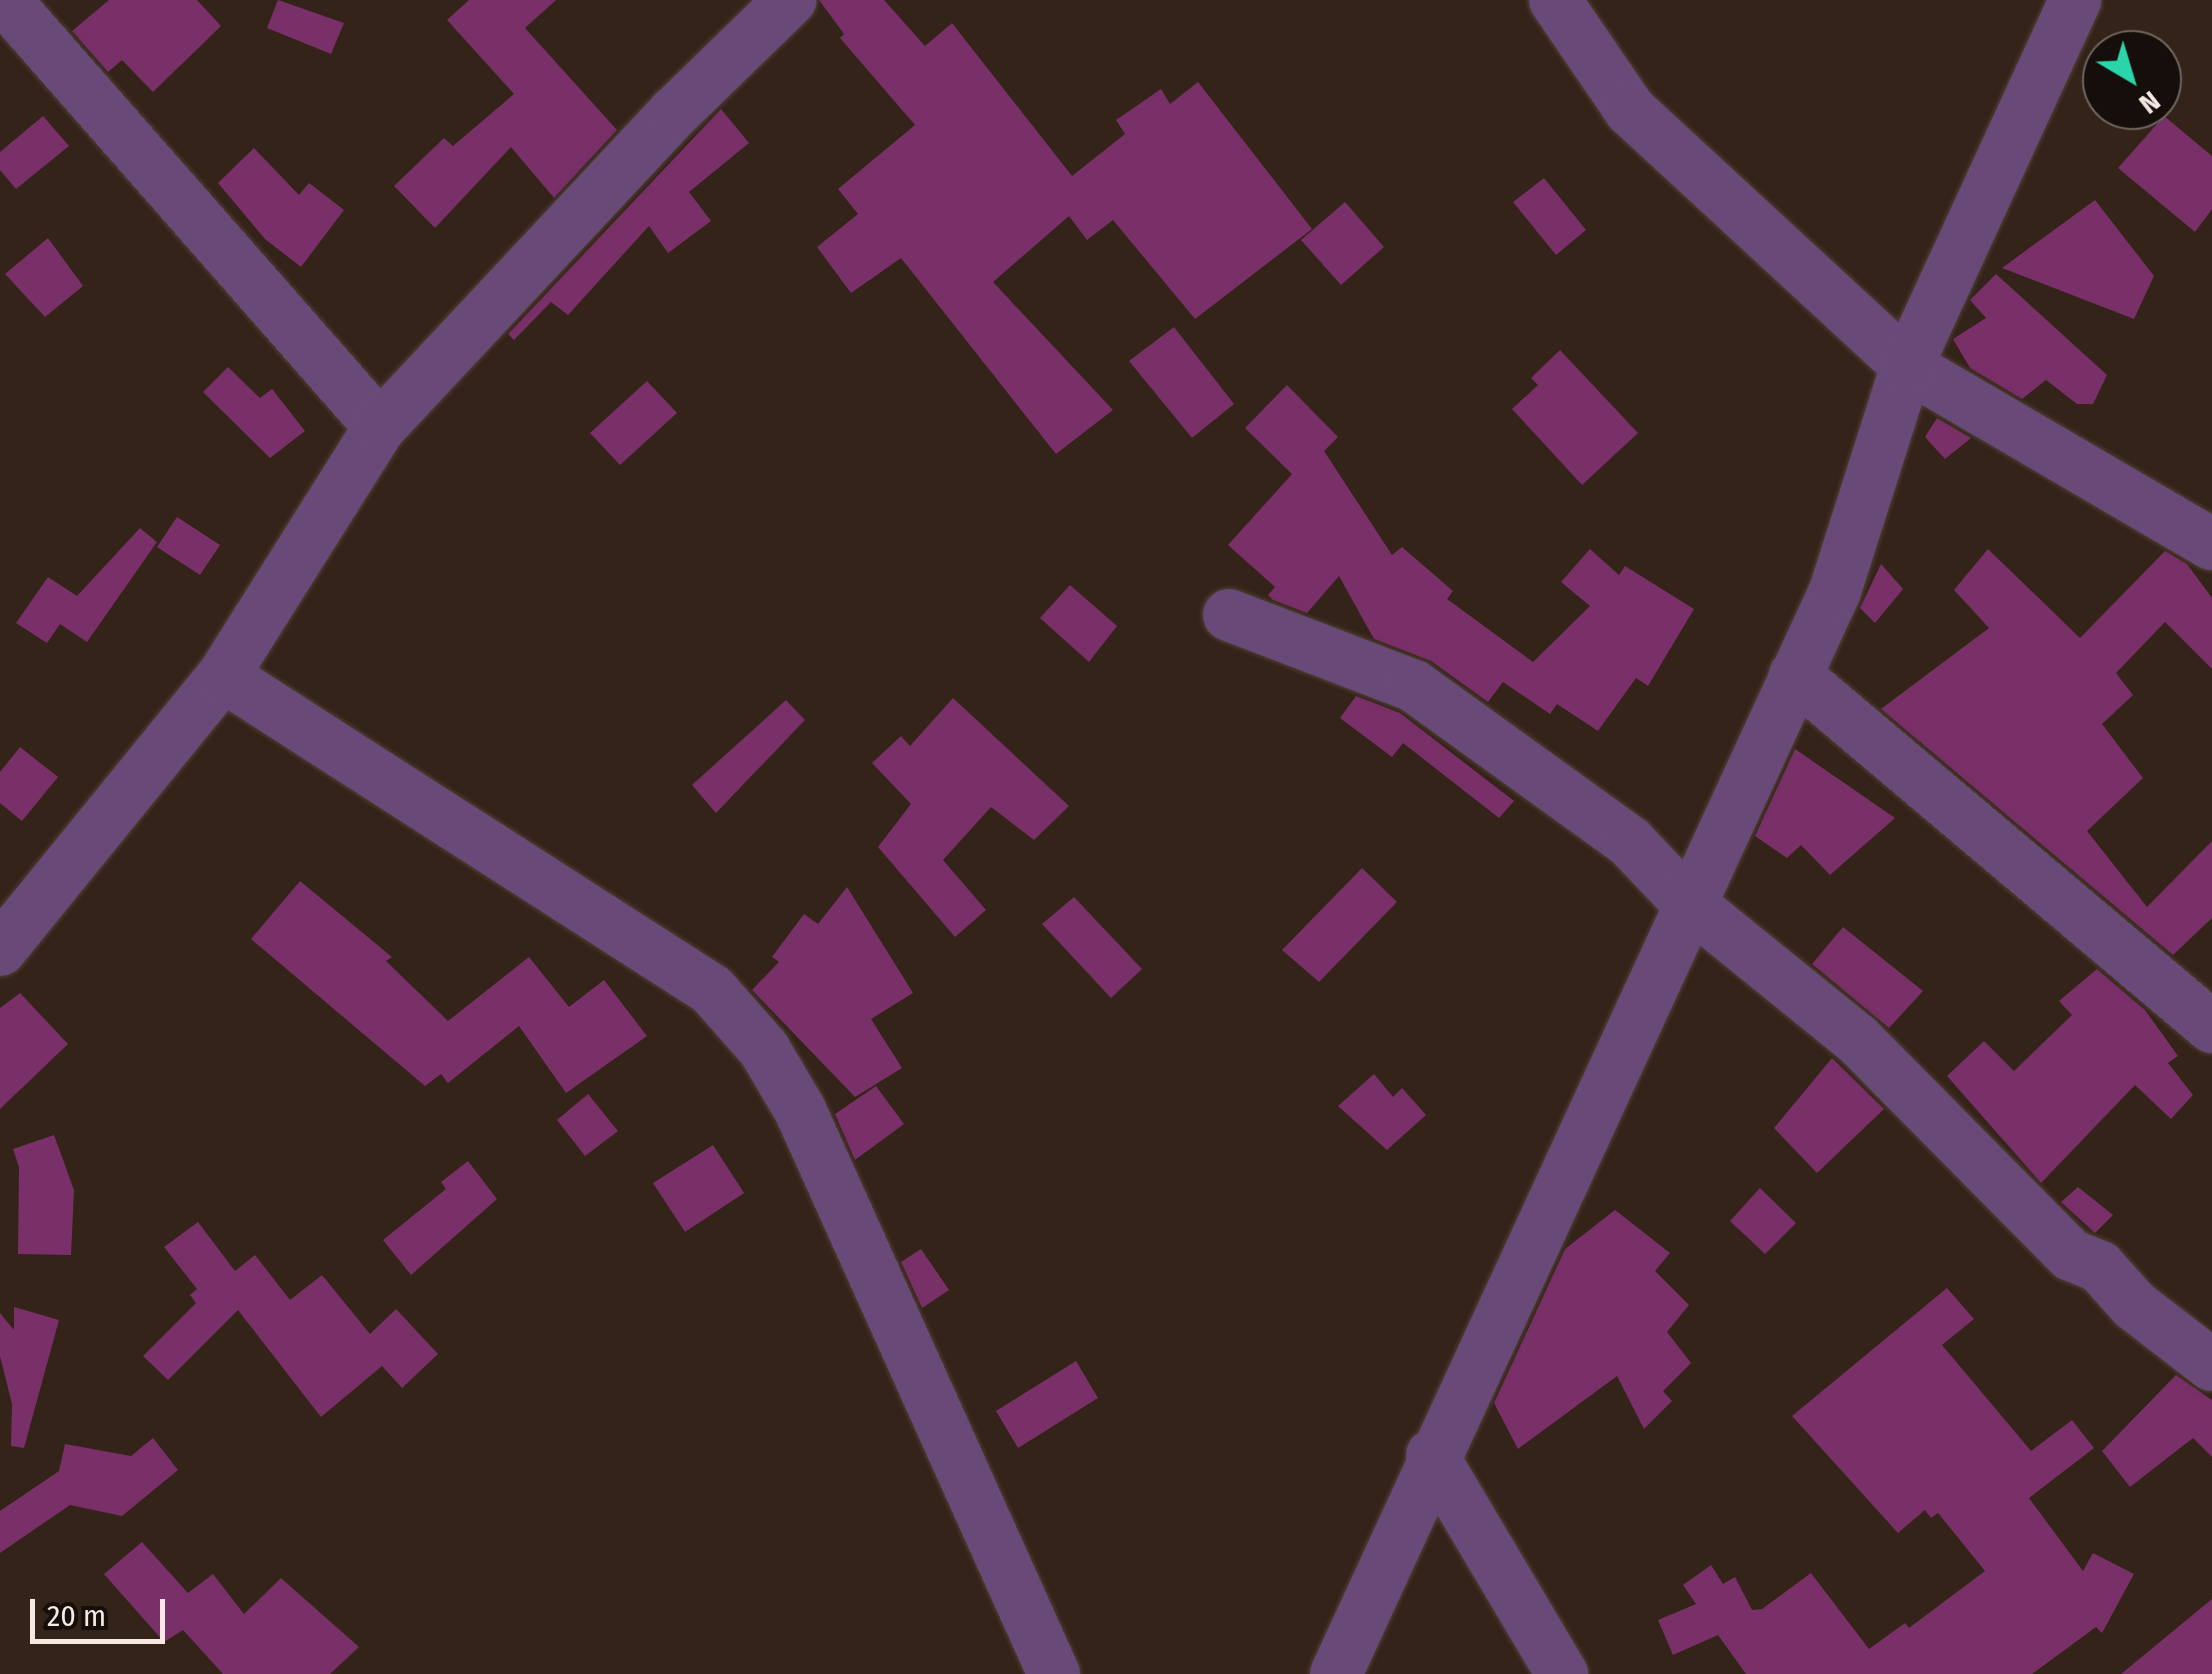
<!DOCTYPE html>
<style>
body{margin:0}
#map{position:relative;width:2212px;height:1674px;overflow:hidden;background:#342319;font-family:"Fira Sans Condensed",sans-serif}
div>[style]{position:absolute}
.building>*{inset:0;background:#792f68}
.roads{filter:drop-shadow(0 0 2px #4f3f35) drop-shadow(0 0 2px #4f3f35)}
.minor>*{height:52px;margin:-26px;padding:0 26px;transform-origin:26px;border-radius:26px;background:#694978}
span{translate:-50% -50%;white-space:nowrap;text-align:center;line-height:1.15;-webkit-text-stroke:8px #160e0a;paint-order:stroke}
.north{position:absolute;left:2082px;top:30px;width:100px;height:100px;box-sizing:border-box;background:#160e0a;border:2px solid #706661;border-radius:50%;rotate:142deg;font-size:28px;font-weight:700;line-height:40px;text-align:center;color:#f6e9e3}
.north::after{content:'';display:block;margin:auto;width:35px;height:45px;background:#2bd5ac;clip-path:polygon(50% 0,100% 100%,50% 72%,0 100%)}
.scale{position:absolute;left:30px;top:1599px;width:135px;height:45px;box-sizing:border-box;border:5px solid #f6e9e3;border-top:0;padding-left:12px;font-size:30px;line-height:35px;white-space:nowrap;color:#f6e9e3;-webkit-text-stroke:8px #160e0a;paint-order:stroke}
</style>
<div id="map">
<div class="building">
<i style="clip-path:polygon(109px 0,197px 0,221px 26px,153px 92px,122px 60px,108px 72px,72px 31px)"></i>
<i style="clip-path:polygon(278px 0,344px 23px,331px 54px,267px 28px)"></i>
<i style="clip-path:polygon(469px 0,556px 0,525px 28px,617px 130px,554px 198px,511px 147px,435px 228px,394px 186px,444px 138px,453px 146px,514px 94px,447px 20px)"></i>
<i style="clip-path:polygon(819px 0,884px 0,925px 46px,952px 23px,1072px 176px,1125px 134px,1116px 120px,1161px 89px,1170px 104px,1198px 82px,1312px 229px,1195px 319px,1113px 220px,1087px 240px,1069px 216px,993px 282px,1113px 410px,1056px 454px,901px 258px,851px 293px,817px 247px,858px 214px,838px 189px,915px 125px,840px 38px,844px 34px)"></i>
<i style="clip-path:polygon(721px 109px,749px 143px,689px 192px,711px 221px,668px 253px,649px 226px,568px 315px,551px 302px,514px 340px,508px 334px)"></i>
<i style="clip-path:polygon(43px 116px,69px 146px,16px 189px,0 170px,0 152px)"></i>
<i style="clip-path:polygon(2164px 116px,2212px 156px,2212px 209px,2195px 232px,2118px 168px)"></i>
<i style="clip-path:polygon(254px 148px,299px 195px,309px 183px,344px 210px,301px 267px,265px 239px,218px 183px)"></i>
<i style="clip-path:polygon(1544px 178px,1586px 230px,1556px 255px,1513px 202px)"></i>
<i style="clip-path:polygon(2095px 200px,2154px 276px,2134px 319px,2002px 268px)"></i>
<i style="clip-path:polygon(1345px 202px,1384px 247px,1341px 285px,1301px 240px)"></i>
<i style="clip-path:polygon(48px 238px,83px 286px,45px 317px,5px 274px)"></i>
<i style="clip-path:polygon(1996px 274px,2107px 375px,2093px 404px,2077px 404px,2046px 380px,2022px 399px,1970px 368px,1953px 339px,1986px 318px,1970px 300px)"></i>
<i style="clip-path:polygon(1174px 327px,1234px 404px,1192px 438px,1129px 361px)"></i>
<i style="clip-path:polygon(1560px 350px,1638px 433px,1582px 485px,1512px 409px,1538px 385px,1531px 378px)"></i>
<i style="clip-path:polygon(228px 367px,260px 398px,272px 389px,305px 431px,270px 458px,203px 392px)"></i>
<i style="clip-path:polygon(647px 381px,677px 413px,620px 465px,590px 433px)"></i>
<i style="clip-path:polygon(1287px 385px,1338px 437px,1324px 451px,1392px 555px,1402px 547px,1453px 591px,1447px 599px,1533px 662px,1590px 606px,1561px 582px,1590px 549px,1619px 575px,1625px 566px,1694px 609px,1648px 686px,1636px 678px,1598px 731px,1557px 704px,1550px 714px,1503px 682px,1488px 702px,1431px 661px,1374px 639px,1339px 576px,1307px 613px,1273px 600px,1268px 595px,1275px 587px,1228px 545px,1292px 474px,1245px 428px)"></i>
<i style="clip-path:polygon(1937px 418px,1971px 438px,1945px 459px,1925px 437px)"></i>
<i style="clip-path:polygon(177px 517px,220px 545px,200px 575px,157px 547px)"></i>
<i style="clip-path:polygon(140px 528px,157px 542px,87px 642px,60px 624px,47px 643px,16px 623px,48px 577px,77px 596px)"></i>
<i style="clip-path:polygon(1988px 549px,2080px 638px,2165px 551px,2187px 564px,2212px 598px,2212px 669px,2165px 622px,2116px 673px,2133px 695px,2102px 724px,2143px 778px,2087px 831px,2147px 907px,2212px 841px,2212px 918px,2173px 955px,1881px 709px,1989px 628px,1954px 590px)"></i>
<i style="clip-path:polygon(1881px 564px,1903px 589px,1875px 623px,1860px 608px)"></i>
<i style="clip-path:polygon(1070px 585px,1117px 626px,1089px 662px,1040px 618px)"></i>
<i style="clip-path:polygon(1356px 696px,1400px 713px,1514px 801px,1499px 818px,1403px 743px,1392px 757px,1340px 718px)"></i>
<i style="clip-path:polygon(953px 698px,1069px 806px,1034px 840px,991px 807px,943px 860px,986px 910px,955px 937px,878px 847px,911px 804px,872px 763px,901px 736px,910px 746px)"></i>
<i style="clip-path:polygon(786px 700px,805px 720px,716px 813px,692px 785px)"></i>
<i style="clip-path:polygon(20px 747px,58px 777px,22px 821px,0 803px,0 772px)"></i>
<i style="clip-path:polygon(1795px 749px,1895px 818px,1830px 875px,1801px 845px,1787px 858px,1755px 836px)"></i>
<i style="clip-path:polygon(1362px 868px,1397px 902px,1319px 982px,1282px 950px)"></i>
<i style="clip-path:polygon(300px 881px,392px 957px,386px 961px,448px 1021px,529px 957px,569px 1007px,604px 980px,647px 1036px,566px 1093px,519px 1026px,448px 1083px,441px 1074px,425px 1086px,251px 939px)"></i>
<i style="clip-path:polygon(847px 887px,913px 993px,871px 1019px,902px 1068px,855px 1097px,752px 990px,779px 962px,772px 957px,804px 914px,818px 924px)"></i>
<i style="clip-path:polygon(1074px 897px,1142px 969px,1111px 998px,1042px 924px)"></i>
<i style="clip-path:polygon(1843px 927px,1923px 991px,1889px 1028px,1812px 964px)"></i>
<i style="clip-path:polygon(2097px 969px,2145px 1010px,2178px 1056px,2168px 1063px,2193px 1095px,2171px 1119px,2135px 1085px,2041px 1183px,1947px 1076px,1984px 1041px,2014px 1071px,2072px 1015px,2059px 1001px)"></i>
<i style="clip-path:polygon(20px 993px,68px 1044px,0 1109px,0 1008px)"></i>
<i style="clip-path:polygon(1832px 1058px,1884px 1109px,1817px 1173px,1774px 1128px)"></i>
<i style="clip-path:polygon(1374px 1074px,1393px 1097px,1402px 1088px,1426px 1115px,1387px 1150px,1338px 1106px)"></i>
<i style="clip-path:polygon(876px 1086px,904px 1124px,855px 1160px,835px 1114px)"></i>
<i style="clip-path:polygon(588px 1094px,618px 1131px,585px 1156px,557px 1120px)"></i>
<i style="clip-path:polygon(54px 1135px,74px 1190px,71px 1255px,18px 1254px,19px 1167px,13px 1149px)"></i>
<i style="clip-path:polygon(713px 1145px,744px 1193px,685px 1232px,653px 1183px)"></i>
<i style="clip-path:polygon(468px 1161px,497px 1199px,411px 1275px,383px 1240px,446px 1189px,441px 1182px)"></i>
<i style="clip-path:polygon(2078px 1187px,2113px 1215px,2095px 1233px,2061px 1202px)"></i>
<i style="clip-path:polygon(1760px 1188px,1796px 1223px,1765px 1254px,1730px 1221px)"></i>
<i style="clip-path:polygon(1615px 1210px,1670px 1253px,1655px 1271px,1689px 1305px,1667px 1332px,1691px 1363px,1663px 1391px,1672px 1401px,1644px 1429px,1617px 1376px,1518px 1449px,1494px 1403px,1565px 1249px)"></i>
<i style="clip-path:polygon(198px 1222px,235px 1271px,255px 1255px,290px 1300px,322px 1275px,370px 1334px,396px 1309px,438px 1354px,402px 1388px,382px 1366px,321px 1417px,238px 1310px,168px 1380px,143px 1356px,196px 1303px,190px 1295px,197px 1289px,164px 1247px)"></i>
<i style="clip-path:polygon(921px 1249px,949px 1290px,922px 1308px,901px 1262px)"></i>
<i style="clip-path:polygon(1947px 1288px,1974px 1319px,1942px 1345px,2031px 1451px,2072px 1420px,2094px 1448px,2029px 1498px,2083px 1571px,2093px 1553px,2134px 1574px,2102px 1633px,2096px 1627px,2032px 1674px,1746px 1674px,1718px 1635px,1673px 1655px,1658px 1620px,1696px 1604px,1683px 1585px,1711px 1565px,1723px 1584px,1735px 1577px,1752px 1610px,1762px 1609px,1811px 1573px,1869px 1649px,1905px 1623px,1909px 1628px,1985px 1571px,1938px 1513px,1931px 1518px,1925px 1510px,1898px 1533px,1792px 1416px)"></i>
<i style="clip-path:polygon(14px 1307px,59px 1320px,24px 1448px,11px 1446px,12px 1404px,0 1356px,0 1313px,14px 1330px)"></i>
<i style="clip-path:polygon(1076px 1361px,1098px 1398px,1018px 1448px,996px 1411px)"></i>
<i style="clip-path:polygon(2176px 1375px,2212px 1400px,2212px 1457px,2193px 1438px,2130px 1487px,2102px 1451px)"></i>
<i style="clip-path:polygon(153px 1438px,178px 1470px,122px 1516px,70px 1505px,0 1553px,0 1511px,59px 1471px,65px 1444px,131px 1456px)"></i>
<i style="clip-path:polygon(142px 1542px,188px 1593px,213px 1574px,244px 1614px,281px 1578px,359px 1647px,330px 1674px,223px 1674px,183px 1630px,164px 1642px,104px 1574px)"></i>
<i style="clip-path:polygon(2212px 1599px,2212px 1674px,2121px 1674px)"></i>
</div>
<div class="roads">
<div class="minor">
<i style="left:5px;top:0;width:568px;rotate:48.71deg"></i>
<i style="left:1555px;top:0;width:133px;rotate:55.7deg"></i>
<i style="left:1630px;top:110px;width:377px;rotate:42.7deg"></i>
<i style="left:1907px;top:366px;width:353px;rotate:30.3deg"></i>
<i style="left:1229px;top:615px;width:198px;rotate:21deg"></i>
<i style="left:1414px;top:686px;width:266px;rotate:35.8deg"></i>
<i style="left:1630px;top:842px;width:79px;rotate:46.5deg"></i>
<i style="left:1684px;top:899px;width:223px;rotate:39deg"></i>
<i style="left:1857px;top:1039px;width:304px;rotate:45.3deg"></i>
<i style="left:2071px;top:1255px;width:31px;rotate:22deg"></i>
<i style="left:2100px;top:1267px;width:51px;rotate:48.2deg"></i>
<i style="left:2134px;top:1305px;width:98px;rotate:37.6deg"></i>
<i style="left:1795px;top:675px;width:546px;rotate:40.17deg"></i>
<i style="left:223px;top:676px;width:581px;rotate:32.71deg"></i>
<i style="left:712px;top:990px;width:79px;rotate:48.6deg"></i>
<i style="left:764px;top:1049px;width:71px;rotate:59.5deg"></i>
<i style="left:800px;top:1110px;width:619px;rotate:65.76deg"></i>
<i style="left:0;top:950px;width:353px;rotate:-50.9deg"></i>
<i style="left:223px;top:676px;width:294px;rotate:-57.8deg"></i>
<i style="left:380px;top:427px;width:432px;rotate:-46.9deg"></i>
<i style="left:675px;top:112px;width:161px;rotate:-44.2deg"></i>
<i style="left:1432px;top:1455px;width:255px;rotate:59.3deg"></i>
<i style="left:1336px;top:1674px;width:1192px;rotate:-65.26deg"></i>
<i style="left:1835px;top:591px;width:236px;rotate:-72.3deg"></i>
<i style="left:1907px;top:366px;width:403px;rotate:-65.3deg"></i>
</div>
</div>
<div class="north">N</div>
<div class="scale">20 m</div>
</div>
